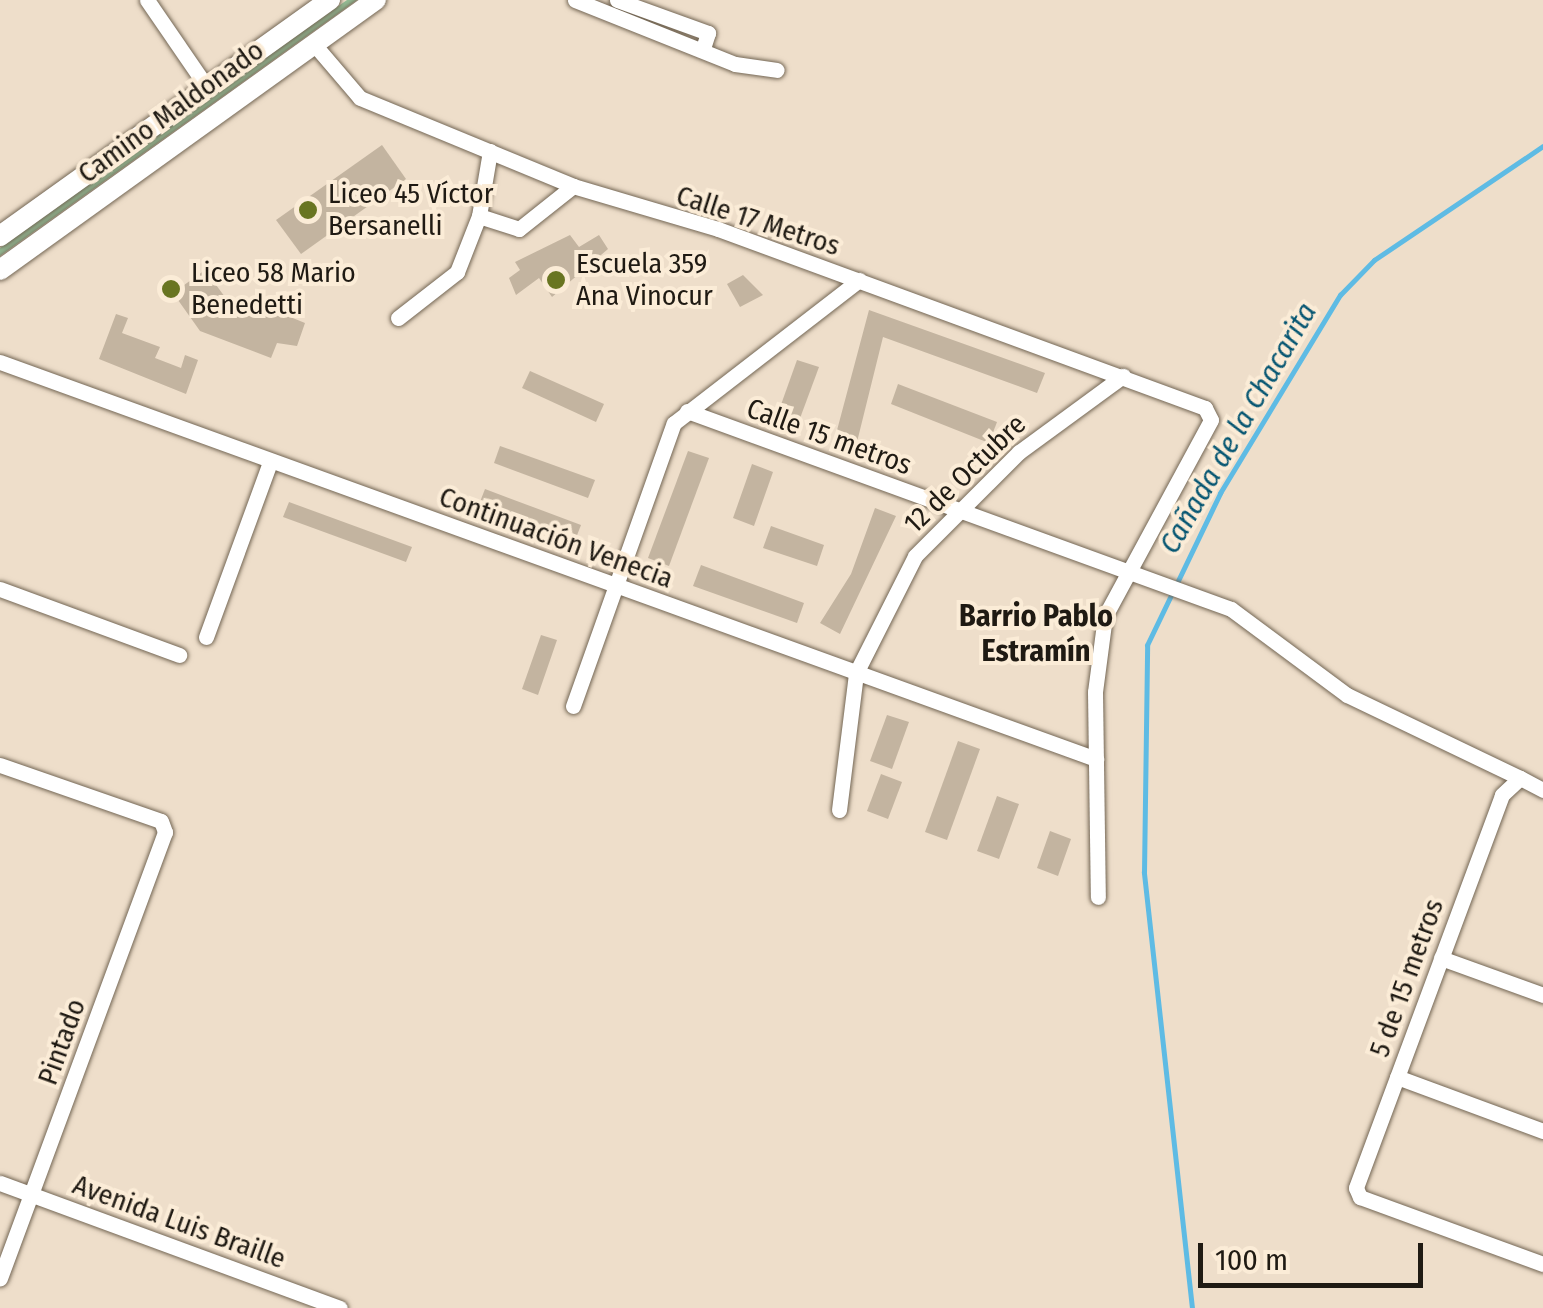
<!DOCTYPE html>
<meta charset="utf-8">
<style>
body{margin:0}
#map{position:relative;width:1543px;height:1308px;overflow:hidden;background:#eedeca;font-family:"Fira Sans Condensed",sans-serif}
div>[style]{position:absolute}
.green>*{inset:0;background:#93bc95}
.stream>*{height:5px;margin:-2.5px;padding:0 2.5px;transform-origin:2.5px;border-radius:2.5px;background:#5ebbe4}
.building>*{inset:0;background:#c3b4a0}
.roads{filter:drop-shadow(0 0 2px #736654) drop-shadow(0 0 2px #736654)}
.minor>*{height:15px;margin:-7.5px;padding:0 7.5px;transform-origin:7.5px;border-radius:7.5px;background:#fff}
.major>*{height:20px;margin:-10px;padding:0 10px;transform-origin:10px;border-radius:10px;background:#fff}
.dots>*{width:28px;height:28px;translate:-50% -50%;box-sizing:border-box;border:5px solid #fbecd7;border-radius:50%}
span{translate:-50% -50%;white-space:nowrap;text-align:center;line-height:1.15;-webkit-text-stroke:8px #fbecd7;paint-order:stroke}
.street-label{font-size:28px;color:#1f1a13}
.poi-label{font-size:28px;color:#1f1a13}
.left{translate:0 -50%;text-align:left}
.water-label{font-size:30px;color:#065672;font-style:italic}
.neighbourhood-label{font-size:30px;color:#1f1a13;font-weight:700}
.scale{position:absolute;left:1198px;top:1243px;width:225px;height:45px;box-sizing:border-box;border:5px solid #1f1a13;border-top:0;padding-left:12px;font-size:30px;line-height:35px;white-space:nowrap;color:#1f1a13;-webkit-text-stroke:8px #fbecd7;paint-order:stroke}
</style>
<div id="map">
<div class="green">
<i style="clip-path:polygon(347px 0,357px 0,0 256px,0 248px,62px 202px)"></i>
</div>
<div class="stream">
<i style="left:1192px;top:1308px;width:439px;rotate:-96.3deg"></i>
<i style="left:1144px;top:872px;width:227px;rotate:-89.2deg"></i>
<i style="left:1147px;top:645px;width:169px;rotate:-64.3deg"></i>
<i style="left:1220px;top:493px;width:232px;rotate:-58.8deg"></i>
<i style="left:1340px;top:295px;width:49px;rotate:-45.8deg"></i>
<i style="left:1374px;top:260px;width:204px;rotate:-34deg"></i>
</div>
<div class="building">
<i style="clip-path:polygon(382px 145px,406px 179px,301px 254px,276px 220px)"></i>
<i style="clip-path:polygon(570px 235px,579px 247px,599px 235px,608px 249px,552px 297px,539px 278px,516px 295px,509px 278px,520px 270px,515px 262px)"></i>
<i style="clip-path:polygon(205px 270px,239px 316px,251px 301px,305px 323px,297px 346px,277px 343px,271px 358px,200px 331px,173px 293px)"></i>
<i style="clip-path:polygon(743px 275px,763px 295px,740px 307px,727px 284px)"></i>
<i style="clip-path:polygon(869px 310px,1045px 373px,1037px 393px,883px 337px,857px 442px,836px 434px)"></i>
<i style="clip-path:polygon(116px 314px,128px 318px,122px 333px,160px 347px,155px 358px,181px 368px,185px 355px,198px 360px,186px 394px,99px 359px)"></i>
<i style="clip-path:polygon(797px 360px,819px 367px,799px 421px,778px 413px)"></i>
<i style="clip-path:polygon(530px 371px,604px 404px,596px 422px,522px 388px)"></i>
<i style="clip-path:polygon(898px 384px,997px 422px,989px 443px,891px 404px)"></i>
<i style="clip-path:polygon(500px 446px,595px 480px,588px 498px,494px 463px)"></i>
<i style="clip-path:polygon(688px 451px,709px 458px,669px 566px,648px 558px)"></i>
<i style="clip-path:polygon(752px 464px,773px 472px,754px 526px,733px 518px)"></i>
<i style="clip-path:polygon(485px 489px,581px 525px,574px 543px,478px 507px)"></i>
<i style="clip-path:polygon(289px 502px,412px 547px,406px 562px,283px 517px)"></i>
<i style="clip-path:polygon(875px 508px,896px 516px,840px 634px,820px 623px,851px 574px)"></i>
<i style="clip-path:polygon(771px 526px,824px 545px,817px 566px,763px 548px)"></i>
<i style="clip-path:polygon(701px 565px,804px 603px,797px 623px,693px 586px)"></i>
<i style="clip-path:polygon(541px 635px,557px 640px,538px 695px,522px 689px)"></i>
<i style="clip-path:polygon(887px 715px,909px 722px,892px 769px,870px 761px)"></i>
<i style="clip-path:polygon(958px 741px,980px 749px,947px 840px,925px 832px)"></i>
<i style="clip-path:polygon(881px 774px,902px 782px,888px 819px,867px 811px)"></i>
<i style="clip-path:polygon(997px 796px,1019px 804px,999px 859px,977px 851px)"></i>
<i style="clip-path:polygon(1050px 831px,1071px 839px,1058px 876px,1037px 868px)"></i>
</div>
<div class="roads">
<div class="minor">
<i style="left:147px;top:0;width:104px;rotate:55.5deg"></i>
<i style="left:575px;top:0;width:172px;rotate:21.8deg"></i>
<i style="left:735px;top:64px;width:42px;rotate:8.1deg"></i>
<i style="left:617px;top:0;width:97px;rotate:19.9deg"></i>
<i style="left:708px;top:33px;width:16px;rotate:108deg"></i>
<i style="left:313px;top:43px;width:72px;rotate:49.5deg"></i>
<i style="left:360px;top:98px;width:230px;rotate:22.4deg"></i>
<i style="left:573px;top:186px;width:151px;rotate:16.5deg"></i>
<i style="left:718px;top:229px;width:519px;rotate:20.18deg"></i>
<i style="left:1205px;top:408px;width:13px;rotate:63deg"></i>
<i style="left:1211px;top:420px;width:223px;rotate:118.4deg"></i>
<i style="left:1105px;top:616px;width:77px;rotate:97.5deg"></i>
<i style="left:1095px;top:692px;width:205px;rotate:89.2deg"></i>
<i style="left:479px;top:216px;width:42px;rotate:18deg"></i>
<i style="left:519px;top:229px;width:69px;rotate:-38.5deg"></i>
<i style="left:398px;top:318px;width:75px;rotate:-37.9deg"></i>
<i style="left:457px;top:272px;width:60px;rotate:-68.6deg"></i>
<i style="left:479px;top:216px;width:66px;rotate:-80.4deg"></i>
<i style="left:0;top:362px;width:1166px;rotate:19.91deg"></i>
<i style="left:687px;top:411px;width:579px;rotate:20deg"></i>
<i style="left:1231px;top:609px;width:144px;rotate:36.6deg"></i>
<i style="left:1347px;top:695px;width:192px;rotate:25.6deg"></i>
<i style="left:0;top:589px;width:191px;rotate:20.2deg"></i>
<i style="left:206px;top:637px;width:186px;rotate:-69.9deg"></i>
<i style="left:573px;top:706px;width:300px;rotate:-70.4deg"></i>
<i style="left:674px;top:423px;width:234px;rotate:-37.7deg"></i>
<i style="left:0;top:765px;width:170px;rotate:19.2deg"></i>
<i style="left:161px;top:821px;width:12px;rotate:70deg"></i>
<i style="left:165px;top:832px;width:476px;rotate:110.3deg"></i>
<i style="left:1543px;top:790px;width:26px;rotate:-152deg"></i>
<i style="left:1520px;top:778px;width:25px;rotate:137deg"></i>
<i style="left:1502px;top:795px;width:419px;rotate:110.4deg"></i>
<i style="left:1356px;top:1188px;width:10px;rotate:66deg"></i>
<i style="left:1360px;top:1197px;width:195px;rotate:20.1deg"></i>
<i style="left:839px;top:810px;width:138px;rotate:-82.9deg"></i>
<i style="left:856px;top:673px;width:131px;rotate:-63.2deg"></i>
<i style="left:915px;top:556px;width:147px;rotate:-45deg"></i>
<i style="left:1019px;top:452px;width:129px;rotate:-36.2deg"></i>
<i style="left:1441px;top:958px;width:109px;rotate:19.9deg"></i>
<i style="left:1397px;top:1077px;width:156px;rotate:20.3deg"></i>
<i style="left:0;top:1183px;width:362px;rotate:20.2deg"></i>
</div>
<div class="major">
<i style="left:0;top:236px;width:406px;rotate:-35.6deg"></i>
<i style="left:0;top:270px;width:463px;rotate:-35.7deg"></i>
</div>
</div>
<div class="dots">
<i style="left:308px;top:210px;background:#697521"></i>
<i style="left:556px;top:280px;background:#697521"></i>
<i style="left:171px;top:289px;background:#697521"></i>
</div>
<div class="street-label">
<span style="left:171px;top:112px;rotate:-36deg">Camino Maldonado</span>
<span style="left:758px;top:221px;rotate:18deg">Calle 17 Metros</span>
<span style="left:829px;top:437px;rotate:20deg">Calle 15 metros</span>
<span style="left:965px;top:474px;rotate:-44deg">12 de Octubre</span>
<span style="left:556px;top:538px;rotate:20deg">Continuación Venecia</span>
<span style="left:1407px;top:978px;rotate:-70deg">5 de 15 metros</span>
<span style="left:62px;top:1042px;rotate:-70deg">Pintado</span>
<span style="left:179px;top:1222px;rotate:20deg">Avenida Luis Braille</span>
</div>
<div class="poi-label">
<span class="left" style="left:328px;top:210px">Liceo 45 Víctor<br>Bersanelli</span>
<span class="left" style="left:576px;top:280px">Escuela 359<br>Ana Vinocur</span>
<span class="left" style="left:191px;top:289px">Liceo 58 Mario<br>Benedetti</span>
</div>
<div class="water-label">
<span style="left:1238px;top:428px;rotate:-60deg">Cañada de la Chacarita</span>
</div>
<div class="neighbourhood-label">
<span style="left:1036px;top:633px">Barrio Pablo<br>Estramín</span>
</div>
<div class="scale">100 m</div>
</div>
